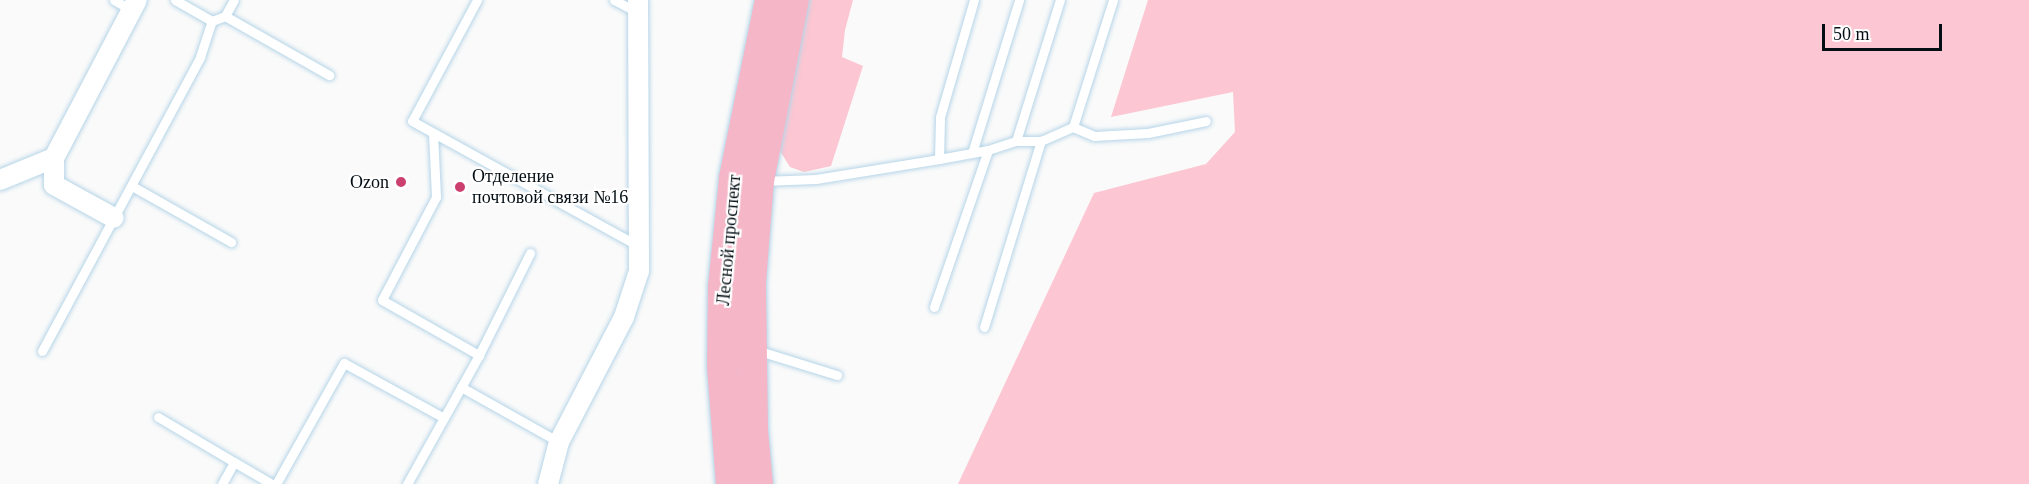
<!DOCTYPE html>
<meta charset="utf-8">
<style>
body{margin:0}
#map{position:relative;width:2029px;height:484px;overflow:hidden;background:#fafafa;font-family:Georgia,serif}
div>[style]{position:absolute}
.green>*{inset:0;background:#fcc6d2}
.roads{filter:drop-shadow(0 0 2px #b6d5e8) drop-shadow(0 0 2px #b6d5e8)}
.lane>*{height:9px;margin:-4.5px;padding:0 4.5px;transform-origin:4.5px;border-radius:4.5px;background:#fff}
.street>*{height:20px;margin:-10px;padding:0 10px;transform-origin:10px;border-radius:10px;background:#fff}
.primary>*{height:30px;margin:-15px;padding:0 15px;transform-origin:15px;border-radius:15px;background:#f5b6c7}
.dots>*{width:16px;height:16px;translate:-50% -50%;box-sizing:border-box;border:3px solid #fff;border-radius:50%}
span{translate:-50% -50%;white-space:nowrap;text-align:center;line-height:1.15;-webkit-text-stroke:4.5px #fff;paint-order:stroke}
.poi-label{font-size:18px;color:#040e14}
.left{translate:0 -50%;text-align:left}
.right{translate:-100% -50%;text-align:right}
.street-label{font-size:18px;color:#040e14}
.scale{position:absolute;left:1822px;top:24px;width:120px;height:27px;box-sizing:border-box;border:3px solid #040e14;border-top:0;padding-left:8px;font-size:18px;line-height:21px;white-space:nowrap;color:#040e14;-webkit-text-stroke:4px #fff;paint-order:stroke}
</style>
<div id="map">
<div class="green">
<i style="clip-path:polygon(807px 0,853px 0,845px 30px,842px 57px,863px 66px,831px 166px,804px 172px,790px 167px,775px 143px)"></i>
<i style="clip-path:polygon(1148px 0,2029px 0,2029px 484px,958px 484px,1094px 193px,1206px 164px,1235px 132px,1233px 92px,1111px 117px)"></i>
</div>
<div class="roads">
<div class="lane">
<i style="left:114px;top:0;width:20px;rotate:30deg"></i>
<i style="left:175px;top:0;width:43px;rotate:29.6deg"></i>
<i style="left:212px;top:21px;width:14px;rotate:-21deg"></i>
<i style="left:225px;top:16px;width:120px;rotate:29.6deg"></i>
<i style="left:477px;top:0;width:137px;rotate:118.2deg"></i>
<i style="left:412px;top:121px;width:260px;rotate:28.9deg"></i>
<i style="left:614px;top:0;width:25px;rotate:27deg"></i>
<i style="left:225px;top:16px;width:18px;rotate:-61deg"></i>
<i style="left:1073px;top:127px;width:133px;rotate:-72.5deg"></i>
<i style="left:433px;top:133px;width:64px;rotate:87.3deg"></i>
<i style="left:436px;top:197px;width:116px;rotate:117.7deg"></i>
<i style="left:382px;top:300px;width:112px;rotate:29.6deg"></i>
<i style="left:1016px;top:141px;width:148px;rotate:-72.7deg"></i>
<i style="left:972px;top:153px;width:160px;rotate:-72.9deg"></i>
<i style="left:939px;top:159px;width:42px;rotate:-88.6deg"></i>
<i style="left:940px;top:117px;width:122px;rotate:-73.8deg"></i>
<i style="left:762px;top:181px;width:54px;rotate:-2.1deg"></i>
<i style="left:816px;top:179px;width:125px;rotate:-9.2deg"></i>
<i style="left:939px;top:159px;width:50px;rotate:-10.4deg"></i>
<i style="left:988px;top:150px;width:29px;rotate:-18deg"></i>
<i style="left:1016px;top:141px;width:25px"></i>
<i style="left:1041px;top:141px;width:35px;rotate:-24deg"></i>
<i style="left:1073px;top:127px;width:23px;rotate:23deg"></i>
<i style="left:1094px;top:136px;width:54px;rotate:-3.2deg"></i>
<i style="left:1148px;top:133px;width:59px;rotate:-11.7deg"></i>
<i style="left:132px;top:186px;width:114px;rotate:29.5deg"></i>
<i style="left:934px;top:307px;width:166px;rotate:-71deg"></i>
<i style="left:984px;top:327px;width:195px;rotate:-73deg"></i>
<i style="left:756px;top:350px;width:85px;rotate:17.2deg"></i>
<i style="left:42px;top:351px;width:334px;rotate:-61.7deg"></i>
<i style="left:200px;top:57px;width:38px;rotate:-72deg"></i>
<i style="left:461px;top:387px;width:112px;rotate:29.3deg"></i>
<i style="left:158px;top:417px;width:88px;rotate:30.6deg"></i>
<i style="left:222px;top:484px;width:25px;rotate:-61deg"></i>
<i style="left:234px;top:462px;width:44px;rotate:30.1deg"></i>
<i style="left:276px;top:484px;width:139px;rotate:-60.7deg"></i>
<i style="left:344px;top:363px;width:114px;rotate:28.8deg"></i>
<i style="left:407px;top:484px;width:148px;rotate:-60.8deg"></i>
<i style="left:479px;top:355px;width:114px;rotate:-63.4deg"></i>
</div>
<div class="street">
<i style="left:54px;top:158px;width:27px;rotate:90deg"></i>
<i style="left:54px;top:185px;width:68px;rotate:28.8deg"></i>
<i style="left:0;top:180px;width:58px;rotate:-22.2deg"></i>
<i style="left:54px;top:158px;width:178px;rotate:-62.3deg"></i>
<i style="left:548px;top:484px;width:43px;rotate:-75.3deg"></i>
<i style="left:559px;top:442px;width:141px;rotate:-62.5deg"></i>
<i style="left:624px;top:317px;width:48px;rotate:-71.9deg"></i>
<i style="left:639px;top:271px;width:271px;rotate:-90.2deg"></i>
</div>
<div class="primary">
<i style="left:731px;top:484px;width:118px;rotate:-94.4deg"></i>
<i style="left:722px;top:366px;width:79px;rotate:-89.3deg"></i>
<i style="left:723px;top:287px;width:110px;rotate:-84.2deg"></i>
<i style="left:734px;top:178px;width:182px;rotate:-78.6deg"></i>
<i style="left:758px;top:484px;width:53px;rotate:-95.4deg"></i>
<i style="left:753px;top:431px;width:149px;rotate:-90.8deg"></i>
<i style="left:751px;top:282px;width:101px;rotate:-85.5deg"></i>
<i style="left:759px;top:181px;width:184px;rotate:-79.1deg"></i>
</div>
</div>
<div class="dots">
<i style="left:401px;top:182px;background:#cc4070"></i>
<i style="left:460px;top:187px;background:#cc4070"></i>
</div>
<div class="poi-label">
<span class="left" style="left:472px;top:187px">Отделение<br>почтовой связи №16</span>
<span class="right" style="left:389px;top:182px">Ozon</span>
</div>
<div class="street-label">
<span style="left:729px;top:240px;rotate:-85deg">Лесной проспект</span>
</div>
<div class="scale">50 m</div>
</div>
